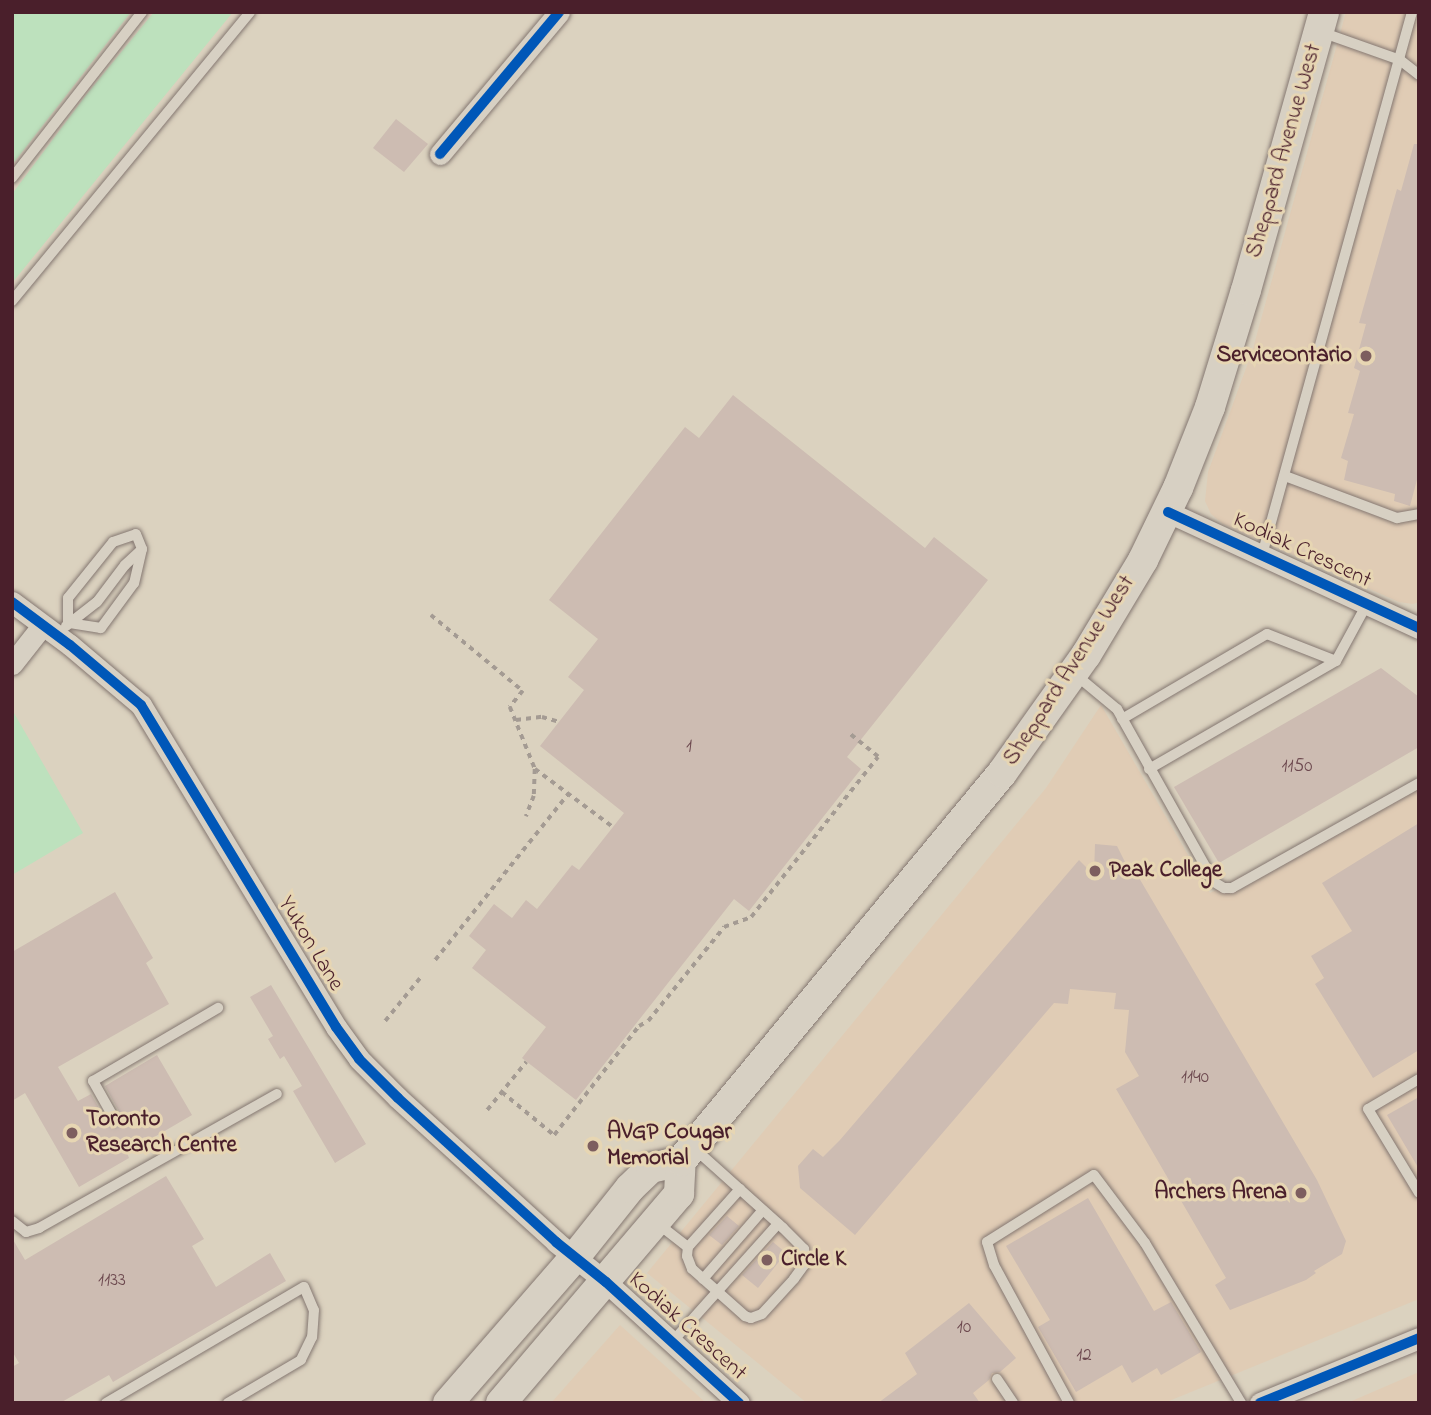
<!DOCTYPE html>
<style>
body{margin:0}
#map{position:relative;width:1431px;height:1415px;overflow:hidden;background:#dbd2bf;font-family:"Indie Flower",sans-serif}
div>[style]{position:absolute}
.built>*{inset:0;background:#e0ccb5}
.green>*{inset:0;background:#bde1bd}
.building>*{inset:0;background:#cdbcb2}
.path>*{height:3.5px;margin-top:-1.75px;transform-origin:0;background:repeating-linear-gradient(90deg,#a49b93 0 5px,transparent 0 10px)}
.roads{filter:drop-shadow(0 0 2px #847771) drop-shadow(0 0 2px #847771)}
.service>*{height:10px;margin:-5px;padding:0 5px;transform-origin:5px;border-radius:5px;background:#d7d0c3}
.minor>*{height:21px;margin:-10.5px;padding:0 10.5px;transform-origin:10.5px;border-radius:10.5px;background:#d7d0c3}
.secondary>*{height:30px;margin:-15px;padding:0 15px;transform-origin:15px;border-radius:15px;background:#d7d0c3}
.cycleway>*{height:10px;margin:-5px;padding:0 5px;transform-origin:5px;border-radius:5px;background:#0057b8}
.dots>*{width:19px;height:19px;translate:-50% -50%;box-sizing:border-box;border:4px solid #e7d6b3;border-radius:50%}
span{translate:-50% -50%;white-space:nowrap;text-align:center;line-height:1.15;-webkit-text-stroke:6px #e7d6b3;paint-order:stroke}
.number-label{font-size:19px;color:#6c484e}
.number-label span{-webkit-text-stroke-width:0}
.street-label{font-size:23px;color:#4a1f2b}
.poi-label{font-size:23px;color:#4a1f2b;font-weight:700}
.right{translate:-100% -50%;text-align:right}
.left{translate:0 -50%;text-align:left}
.frame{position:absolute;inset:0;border:14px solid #4a1f2b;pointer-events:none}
</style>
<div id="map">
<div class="built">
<i style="clip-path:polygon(1346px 12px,1419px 12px,1419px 602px,1413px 604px,1399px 602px,1223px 524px,1211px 514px,1205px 501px,1208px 472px,1252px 352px)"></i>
<i style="clip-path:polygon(1101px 705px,1210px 893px,1419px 783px,1419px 1299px,1164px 1403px,807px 1403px,647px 1273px,1046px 788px)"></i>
<i style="clip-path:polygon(620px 1325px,706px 1403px,551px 1403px)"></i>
<i style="clip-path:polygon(1419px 1372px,1419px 1403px,1347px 1403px)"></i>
</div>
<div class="green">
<i style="clip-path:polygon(12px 12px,131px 12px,12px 165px)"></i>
<i style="clip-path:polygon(154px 12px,233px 12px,12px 283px,12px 194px,86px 95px)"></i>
<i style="clip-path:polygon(14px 713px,83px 833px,12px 875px,12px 715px)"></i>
</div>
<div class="building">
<i style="clip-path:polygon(396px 119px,428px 144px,404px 172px,373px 148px)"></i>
<i style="clip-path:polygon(1414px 144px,1419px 144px,1419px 472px,1410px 506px,1394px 501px,1395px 494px,1344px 480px,1348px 461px,1341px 458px,1354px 414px,1348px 413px,1360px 371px,1354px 368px,1366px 324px,1359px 323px,1397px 189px,1401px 191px)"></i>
<i style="clip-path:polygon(733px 395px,925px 548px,934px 537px,988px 580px,847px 757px,861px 769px,749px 911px,734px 899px,576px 1100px,522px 1058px,546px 1027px,472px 968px,486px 950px,469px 936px,494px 904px,512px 918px,526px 900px,537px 909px,572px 865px,579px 870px,624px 813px,540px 746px,584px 690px,568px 677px,598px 639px,549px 600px,685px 427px,699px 438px)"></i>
<i style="clip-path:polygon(1381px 668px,1419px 697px,1419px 747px,1219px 863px,1174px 787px)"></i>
<i style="clip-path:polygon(1419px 823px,1419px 1050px,1373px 1078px,1315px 984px,1324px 978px,1311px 956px,1352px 931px,1322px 883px)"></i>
<i style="clip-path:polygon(1095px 844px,1117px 846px,1128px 868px,1132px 866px,1317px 1180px,1346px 1241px,1342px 1254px,1314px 1271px,1316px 1273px,1306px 1280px,1230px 1310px,1215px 1285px,1226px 1278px,1116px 1089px,1139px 1076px,1125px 1052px,1129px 1010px,1114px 1009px,1116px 993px,1070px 989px,1068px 1004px,1054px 1003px,855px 1235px,800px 1188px,798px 1166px,813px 1149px,823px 1157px,840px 1140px,1079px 860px,1094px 875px)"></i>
<i style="clip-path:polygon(115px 892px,153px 958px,146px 963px,169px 1004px,58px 1067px,78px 1101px,91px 1094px,108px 1124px,116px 1128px,121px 1125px,122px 1117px,105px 1086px,157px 1055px,192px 1115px,127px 1153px,129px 1158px,79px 1187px,25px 1093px,12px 1101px,12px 952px)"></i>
<i style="clip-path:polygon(271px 985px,366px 1144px,335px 1163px,293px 1091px,302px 1086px,284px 1056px,280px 1059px,268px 1039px,273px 1036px,250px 997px)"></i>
<i style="clip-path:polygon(1419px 1097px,1419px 1169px,1387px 1115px)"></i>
<i style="clip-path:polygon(166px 1176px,204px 1239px,192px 1246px,216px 1287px,270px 1253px,286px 1281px,113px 1382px,109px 1375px,60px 1403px,12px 1403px,12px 1367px,19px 1363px,12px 1351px,12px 1238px,25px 1260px)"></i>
<i style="clip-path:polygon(1088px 1198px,1154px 1311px,1171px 1302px,1201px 1352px,1161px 1375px,1157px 1368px,1132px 1383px,1122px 1365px,1076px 1392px,1038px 1327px,1050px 1320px,1006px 1246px)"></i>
<i style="clip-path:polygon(727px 1216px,739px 1226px,722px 1245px,709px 1235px)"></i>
<i style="clip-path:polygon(773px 1242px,786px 1253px,758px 1288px,742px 1275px)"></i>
<i style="clip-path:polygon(969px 1303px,1016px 1358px,1000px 1372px,992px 1373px,989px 1380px,973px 1393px,980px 1403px,878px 1403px,917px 1374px,905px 1353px)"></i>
</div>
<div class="path">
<i style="left:431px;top:615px;width:119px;rotate:39.6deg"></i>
<i style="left:523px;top:691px;width:21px;rotate:129deg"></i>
<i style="left:510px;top:707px;width:67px;rotate:68deg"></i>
<i style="left:535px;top:769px;width:27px;rotate:92deg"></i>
<i style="left:534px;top:796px;width:22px;rotate:111deg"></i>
<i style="left:516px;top:720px;width:26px;rotate:-7deg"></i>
<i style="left:542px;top:717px;width:18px;rotate:16deg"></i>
<i style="left:535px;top:769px;width:97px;rotate:36.6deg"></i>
<i style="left:435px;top:960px;width:214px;rotate:-51.3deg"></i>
<i style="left:385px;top:1021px;width:55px;rotate:-50.9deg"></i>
<i style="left:502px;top:1092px;width:67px;rotate:39.6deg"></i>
<i style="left:554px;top:1135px;width:138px;rotate:-52.1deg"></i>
<i style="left:639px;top:1026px;width:10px;rotate:-29deg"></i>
<i style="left:648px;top:1021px;width:121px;rotate:-51deg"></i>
<i style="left:724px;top:927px;width:29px;rotate:-20deg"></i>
<i style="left:751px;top:917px;width:204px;rotate:-51.6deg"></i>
<i style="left:878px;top:757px;width:38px;rotate:-141deg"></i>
<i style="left:487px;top:1110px;width:62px;rotate:-50.9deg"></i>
</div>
<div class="roads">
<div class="service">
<i style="left:1321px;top:32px;width:84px;rotate:19.5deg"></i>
<i style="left:1400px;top:60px;width:24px;rotate:38deg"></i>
<i style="left:12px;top:178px;width:211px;rotate:-51.9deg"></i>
<i style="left:12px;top:301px;width:374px;rotate:-50.5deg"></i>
<i style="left:1285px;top:476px;width:120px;rotate:20.6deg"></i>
<i style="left:1397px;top:518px;width:22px;rotate:-10deg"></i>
<i style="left:136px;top:534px;width:16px;rotate:68deg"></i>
<i style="left:142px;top:549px;width:35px;rotate:103deg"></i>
<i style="left:134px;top:583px;width:56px;rotate:126.3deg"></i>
<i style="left:101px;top:628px;width:33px;rotate:-171deg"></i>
<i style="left:68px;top:623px;width:25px;rotate:-90deg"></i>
<i style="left:68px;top:598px;width:72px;rotate:-51.2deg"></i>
<i style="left:113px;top:542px;width:24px;rotate:-19deg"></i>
<i style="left:1262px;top:555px;width:563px;rotate:-74.56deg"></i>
<i style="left:66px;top:626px;width:39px;rotate:-38deg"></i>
<i style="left:97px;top:602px;width:46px;rotate:-52.9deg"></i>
<i style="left:125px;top:565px;width:23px;rotate:-43deg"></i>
<i style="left:1076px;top:675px;width:53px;rotate:39.7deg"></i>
<i style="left:1117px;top:709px;width:198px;rotate:60.7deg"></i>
<i style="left:1214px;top:882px;width:12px;rotate:31deg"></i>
<i style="left:1224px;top:888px;width:8px"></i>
<i style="left:1232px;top:888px;width:214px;rotate:-29.3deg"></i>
<i style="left:1122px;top:719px;width:168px;rotate:-30.4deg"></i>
<i style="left:1267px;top:634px;width:74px;rotate:21.4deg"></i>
<i style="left:1149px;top:769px;width:216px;rotate:-30deg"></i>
<i style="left:1336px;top:661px;width:65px;rotate:-61.5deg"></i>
<i style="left:1419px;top:1079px;width:59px;rotate:149.5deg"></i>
<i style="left:1368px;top:1109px;width:98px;rotate:58.7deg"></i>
<i style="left:115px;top:1120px;width:45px;rotate:-119.4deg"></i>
<i style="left:93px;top:1081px;width:145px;rotate:-30.3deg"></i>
<i style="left:695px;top:1149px;width:118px;rotate:41.9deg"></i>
<i style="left:783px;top:1228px;width:30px;rotate:45deg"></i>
<i style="left:804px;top:1249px;width:16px;rotate:90deg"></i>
<i style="left:804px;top:1265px;width:17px;rotate:126deg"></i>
<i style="left:794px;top:1279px;width:47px;rotate:132.4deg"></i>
<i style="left:762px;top:1314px;width:12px;rotate:160deg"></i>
<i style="left:751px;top:1318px;width:6px;rotate:-162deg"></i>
<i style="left:745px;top:1316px;width:71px;rotate:-138.4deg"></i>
<i style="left:692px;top:1269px;width:14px;rotate:-111deg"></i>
<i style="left:687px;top:1256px;width:9px;rotate:-84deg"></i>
<i style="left:688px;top:1247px;width:78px;rotate:-48.1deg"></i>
<i style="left:12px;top:1221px;width:18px;rotate:38deg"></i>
<i style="left:26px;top:1232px;width:14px;rotate:-17deg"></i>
<i style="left:39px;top:1228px;width:273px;rotate:-29.4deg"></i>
<i style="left:657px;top:1223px;width:39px;rotate:38deg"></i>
<i style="left:703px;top:1279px;width:91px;rotate:-49deg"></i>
<i style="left:672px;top:1342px;width:159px;rotate:-48.1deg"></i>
<i style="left:997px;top:1379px;width:29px;rotate:56deg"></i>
<i style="left:106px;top:1403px;width:229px;rotate:-30.4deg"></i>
<i style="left:304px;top:1287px;width:25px;rotate:67deg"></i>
<i style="left:314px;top:1310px;width:27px;rotate:94deg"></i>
<i style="left:312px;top:1337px;width:25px;rotate:116deg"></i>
<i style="left:301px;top:1360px;width:85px;rotate:149.5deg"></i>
<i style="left:1069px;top:1403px;width:157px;rotate:-118.5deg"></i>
<i style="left:994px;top:1265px;width:24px;rotate:-107deg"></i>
<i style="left:987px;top:1242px;width:126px;rotate:-32.1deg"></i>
<i style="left:1094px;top:1175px;width:85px;rotate:53.1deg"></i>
<i style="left:1145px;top:1243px;width:187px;rotate:59deg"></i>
</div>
<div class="minor">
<i style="left:440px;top:154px;width:185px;rotate:-50deg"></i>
<i style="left:1168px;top:512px;width:277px;rotate:24.8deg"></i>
<i style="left:12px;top:602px;width:72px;rotate:36.6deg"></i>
<i style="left:70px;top:645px;width:93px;rotate:40.2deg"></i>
<i style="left:141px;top:705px;width:376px;rotate:58.8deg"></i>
<i style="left:336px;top:1027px;width:39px;rotate:54deg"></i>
<i style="left:359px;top:1059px;width:55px;rotate:45deg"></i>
<i style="left:398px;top:1098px;width:214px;rotate:42.3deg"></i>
<i style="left:556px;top:1242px;width:64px;rotate:38.7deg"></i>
<i style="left:606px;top:1282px;width:180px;rotate:42.3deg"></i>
<i style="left:12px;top:664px;width:48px;rotate:-51.7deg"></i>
<i style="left:1260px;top:1403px;width:172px;rotate:-22.2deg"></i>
</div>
<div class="secondary">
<i style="left:448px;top:1403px;width:194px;rotate:-49deg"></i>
<i style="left:575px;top:1257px;width:88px;rotate:-51.4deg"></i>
<i style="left:630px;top:1188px;width:29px;rotate:-44deg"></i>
<i style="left:651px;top:1168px;width:31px;rotate:-13deg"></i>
<i style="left:501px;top:1403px;width:275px;rotate:-49.6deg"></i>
<i style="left:679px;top:1194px;width:33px;rotate:-87deg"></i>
<i style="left:681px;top:1161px;width:504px;rotate:-50.4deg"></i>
<i style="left:1002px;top:773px;width:145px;rotate:-54.6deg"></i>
<i style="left:1086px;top:655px;width:111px;rotate:-59deg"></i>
<i style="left:1143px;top:560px;width:80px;rotate:-64.1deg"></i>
<i style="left:1178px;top:488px;width:87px;rotate:-68.4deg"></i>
<i style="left:1210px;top:407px;width:122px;rotate:-72.9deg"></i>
<i style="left:1246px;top:290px;width:289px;rotate:-74.3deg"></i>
</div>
</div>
<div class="cycleway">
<i style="left:440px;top:154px;width:185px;rotate:-50deg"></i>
<i style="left:1168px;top:512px;width:277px;rotate:24.8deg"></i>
<i style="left:12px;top:602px;width:72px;rotate:36.6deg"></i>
<i style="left:70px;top:645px;width:93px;rotate:40.2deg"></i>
<i style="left:141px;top:705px;width:376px;rotate:58.8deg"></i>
<i style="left:336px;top:1027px;width:39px;rotate:54deg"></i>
<i style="left:359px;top:1059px;width:55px;rotate:45deg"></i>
<i style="left:398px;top:1098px;width:214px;rotate:42.3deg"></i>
<i style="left:556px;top:1242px;width:64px;rotate:38.7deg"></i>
<i style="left:606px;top:1282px;width:180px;rotate:42.3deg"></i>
<i style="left:1260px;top:1403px;width:172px;rotate:-22.2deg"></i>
</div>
<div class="dots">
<i style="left:1366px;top:356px;background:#7d5e5f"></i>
<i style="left:1095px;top:871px;background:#7d5e5f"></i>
<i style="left:72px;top:1133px;background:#7d5e5f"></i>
<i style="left:593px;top:1146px;background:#7d5e5f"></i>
<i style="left:1301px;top:1193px;background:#7d5e5f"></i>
<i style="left:767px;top:1260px;background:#7d5e5f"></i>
</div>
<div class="number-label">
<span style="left:689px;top:747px">1</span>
<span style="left:1297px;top:767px">1150</span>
<span style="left:1195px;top:1078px">1140</span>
<span style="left:112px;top:1281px">1133</span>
<span style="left:964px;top:1328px">10</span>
<span style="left:1084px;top:1356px">12</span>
</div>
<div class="street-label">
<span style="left:1285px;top:151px;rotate:-74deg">Sheppard Avenue West</span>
<span style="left:1302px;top:551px;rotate:25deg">Kodiak Crescent</span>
<span style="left:1070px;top:671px;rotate:-57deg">Sheppard Avenue West</span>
<span style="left:310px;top:944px;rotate:59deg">Yukon Lane</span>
<span style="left:687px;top:1327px;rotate:42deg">Kodiak Crescent</span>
</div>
<div class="poi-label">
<span class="right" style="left:1352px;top:356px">ServiceOntario</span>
<span class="left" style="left:1109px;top:871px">Peak College</span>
<span class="left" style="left:86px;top:1133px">Toronto<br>Research Centre</span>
<span class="left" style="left:607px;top:1146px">AVGP Cougar<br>Memorial</span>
<span class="right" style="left:1287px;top:1193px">Archers Arena</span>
<span class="left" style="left:781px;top:1260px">Circle K</span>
</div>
<div class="frame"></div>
</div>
